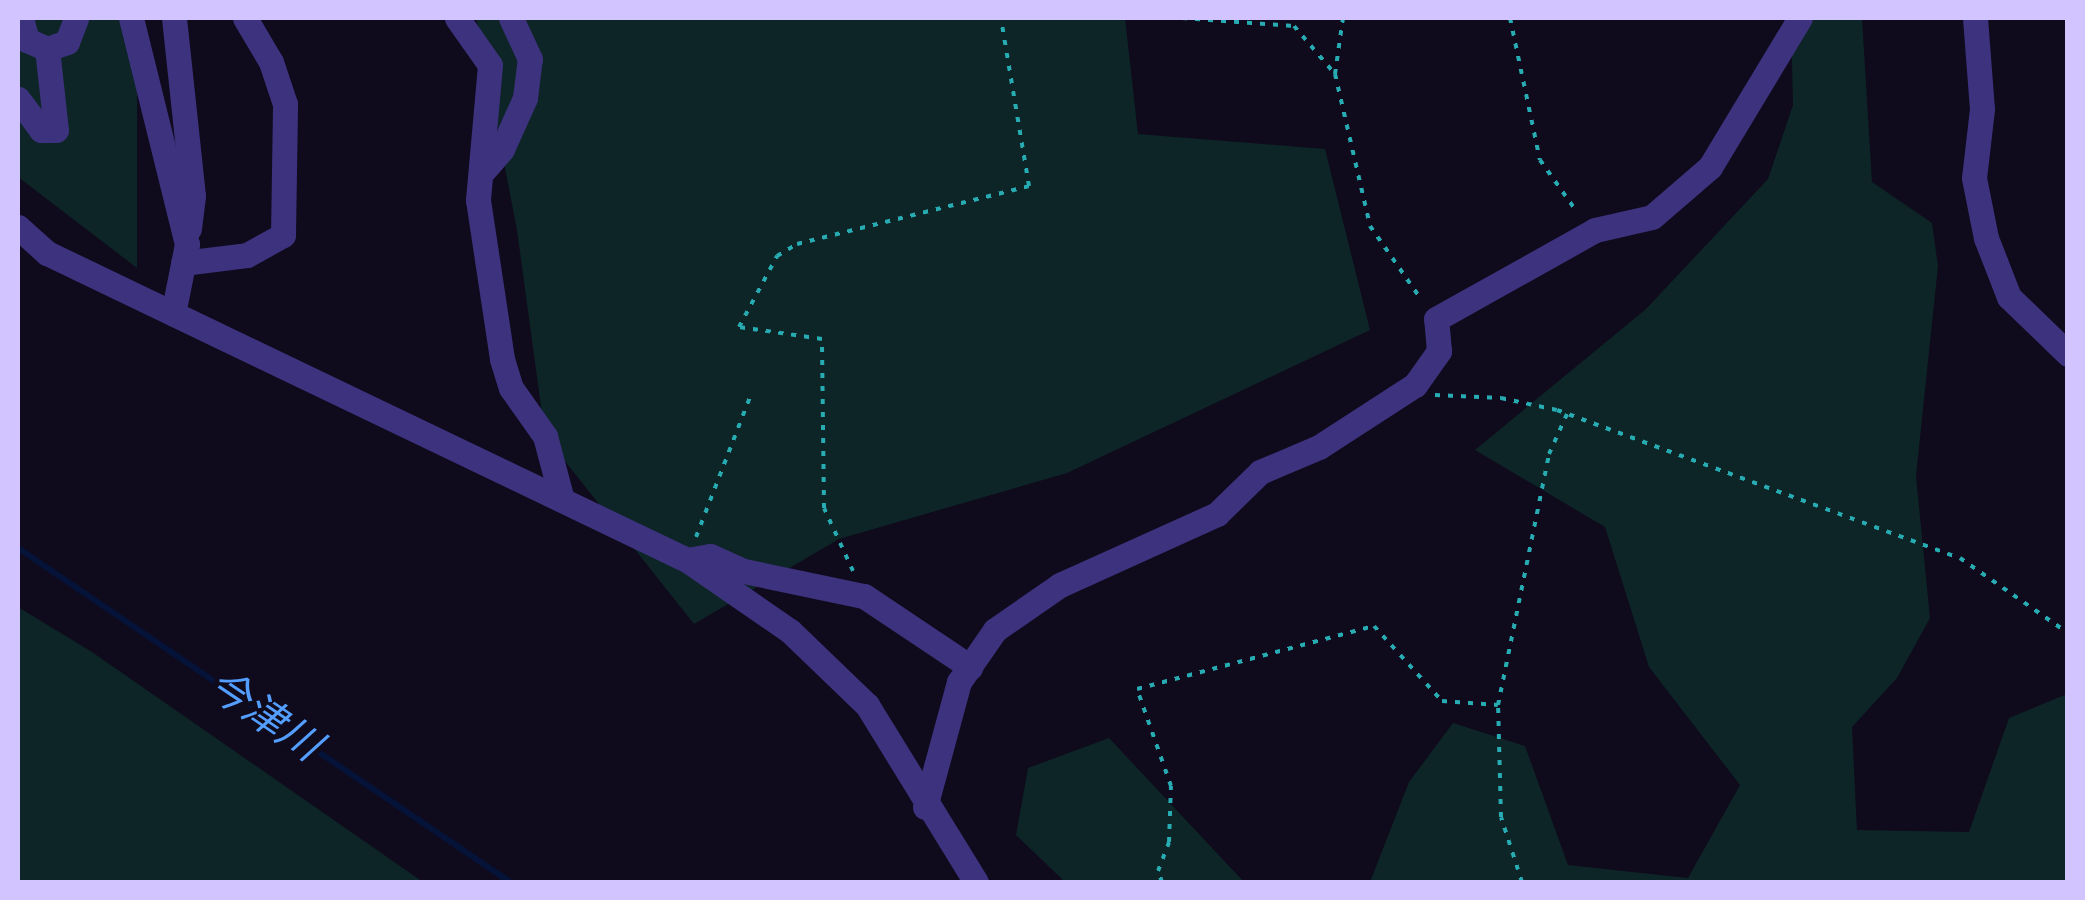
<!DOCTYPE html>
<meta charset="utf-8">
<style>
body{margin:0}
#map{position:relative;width:2085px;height:900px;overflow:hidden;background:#0f0a1c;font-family:Jost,"Noto Sans JP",sans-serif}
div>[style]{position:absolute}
.green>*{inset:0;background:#0d2526}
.stream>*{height:6px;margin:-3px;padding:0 3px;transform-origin:3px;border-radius:3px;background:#061339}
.path>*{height:4px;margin-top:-2px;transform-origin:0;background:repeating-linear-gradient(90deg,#26acb2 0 5px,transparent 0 13px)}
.minor>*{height:25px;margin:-12.5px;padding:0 12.5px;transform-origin:12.5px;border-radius:12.5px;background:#3d327e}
span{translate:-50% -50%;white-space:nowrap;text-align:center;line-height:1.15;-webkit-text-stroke:10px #0f0a1c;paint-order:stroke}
.water-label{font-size:42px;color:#539eff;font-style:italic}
.frame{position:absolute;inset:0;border:20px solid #d2c5ff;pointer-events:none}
</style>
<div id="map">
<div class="green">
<i style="clip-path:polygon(18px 18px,137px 18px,137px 268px,18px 177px)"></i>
<i style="clip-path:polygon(476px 18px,1125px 18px,1138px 134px,1325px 149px,1370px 330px,1067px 473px,839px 539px,694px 624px,545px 436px,517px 230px)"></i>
<i style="clip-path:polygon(1791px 18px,1862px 18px,1872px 182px,1932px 223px,1938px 266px,1916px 476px,1930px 618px,1897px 678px,1852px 727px,1857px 830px,1969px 832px,2009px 718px,2067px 694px,2067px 882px,1370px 882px,1409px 782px,1453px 723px,1525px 746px,1568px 865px,1688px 878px,1740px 785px,1649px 667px,1605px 527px,1475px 450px,1646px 309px,1768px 179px,1793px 105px)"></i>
<i style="clip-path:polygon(18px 607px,92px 652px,423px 882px,18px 882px)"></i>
<i style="clip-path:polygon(1109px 738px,1244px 882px,1065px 882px,1016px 835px,1028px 768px)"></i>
</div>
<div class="stream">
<i style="left:18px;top:548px;width:595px;rotate:34.17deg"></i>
</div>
<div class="path">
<i style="left:1182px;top:18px;width:112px;rotate:4.1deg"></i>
<i style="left:1294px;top:26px;width:63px;rotate:49.5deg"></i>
<i style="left:1335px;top:74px;width:156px;rotate:77deg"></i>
<i style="left:1370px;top:226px;width:89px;rotate:55.1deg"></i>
<i style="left:1510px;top:18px;width:145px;rotate:78.1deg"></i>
<i style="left:1540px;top:160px;width:64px;rotate:54.6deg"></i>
<i style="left:1335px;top:74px;width:57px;rotate:-81.9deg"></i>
<i style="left:1435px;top:395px;width:66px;rotate:2.6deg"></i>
<i style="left:1501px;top:398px;width:57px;rotate:12.1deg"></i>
<i style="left:1557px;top:410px;width:429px;rotate:20.2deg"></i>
<i style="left:1960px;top:558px;width:131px;rotate:34.8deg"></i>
<i style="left:696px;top:537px;width:155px;rotate:-68.9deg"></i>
<i style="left:853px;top:571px;width:69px;rotate:-114.7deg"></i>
<i style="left:824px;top:508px;width:169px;rotate:-90.7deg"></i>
<i style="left:822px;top:339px;width:84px;rotate:-171.8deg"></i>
<i style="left:739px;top:327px;width:81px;rotate:-61.8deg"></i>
<i style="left:777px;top:256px;width:23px;rotate:-31deg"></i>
<i style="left:797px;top:244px;width:239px;rotate:-14deg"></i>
<i style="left:1029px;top:186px;width:170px;rotate:-99.5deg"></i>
<i style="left:1162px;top:882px;width:12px;rotate:-110deg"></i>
<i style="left:1158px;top:871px;width:31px;rotate:-69deg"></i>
<i style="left:1169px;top:842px;width:56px;rotate:-88deg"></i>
<i style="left:1171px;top:786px;width:103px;rotate:-109.3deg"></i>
<i style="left:1137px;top:689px;width:245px;rotate:-14.9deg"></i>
<i style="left:1374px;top:626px;width:101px;rotate:47.8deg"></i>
<i style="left:1442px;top:701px;width:56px;rotate:4.1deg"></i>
<i style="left:1522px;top:882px;width:68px;rotate:-107.9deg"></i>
<i style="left:1501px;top:817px;width:112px;rotate:-91.5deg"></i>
<i style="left:1498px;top:705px;width:256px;rotate:-78.5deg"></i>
<i style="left:1549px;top:454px;width:44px;rotate:-65.8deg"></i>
</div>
<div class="minor">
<i style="left:21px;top:18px;width:23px;rotate:75deg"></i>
<i style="left:27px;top:40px;width:22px;rotate:24deg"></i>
<i style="left:47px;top:49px;width:21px;rotate:-19deg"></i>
<i style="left:67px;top:42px;width:26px;rotate:-69deg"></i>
<i style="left:131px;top:18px;width:233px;rotate:76.1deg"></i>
<i style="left:187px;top:244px;width:71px;rotate:101.3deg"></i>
<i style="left:174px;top:18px;width:179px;rotate:83.9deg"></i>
<i style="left:193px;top:196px;width:33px;rotate:97deg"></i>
<i style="left:457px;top:18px;width:57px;rotate:54.9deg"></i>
<i style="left:490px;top:65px;width:136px;rotate:95.1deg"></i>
<i style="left:478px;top:200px;width:161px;rotate:81.4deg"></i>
<i style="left:502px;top:359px;width:30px;rotate:73deg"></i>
<i style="left:511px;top:388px;width:59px;rotate:54.7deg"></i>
<i style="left:545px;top:436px;width:66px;rotate:75.1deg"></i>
<i style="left:1975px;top:18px;width:91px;rotate:85.6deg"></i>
<i style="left:1982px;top:109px;width:69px;rotate:96.6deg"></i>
<i style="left:1974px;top:178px;width:61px;rotate:78.7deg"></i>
<i style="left:1986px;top:238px;width:63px;rotate:68.7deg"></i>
<i style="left:2009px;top:297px;width:82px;rotate:44deg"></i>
<i style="left:18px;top:99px;width:39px;rotate:53deg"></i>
<i style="left:41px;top:130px;width:15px"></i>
<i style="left:56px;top:130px;width:81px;rotate:-96.3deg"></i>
<i style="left:484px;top:170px;width:28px;rotate:-49deg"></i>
<i style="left:502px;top:149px;width:56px;rotate:-65.7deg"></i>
<i style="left:525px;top:98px;width:39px;rotate:-83deg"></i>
<i style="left:530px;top:59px;width:45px;rotate:-114.9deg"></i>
<i style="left:18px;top:227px;width:39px;rotate:42deg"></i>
<i style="left:47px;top:253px;width:710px;rotate:25.63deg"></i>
<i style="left:687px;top:560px;width:125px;rotate:34.6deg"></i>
<i style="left:790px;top:631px;width:107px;rotate:43.9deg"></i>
<i style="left:867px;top:705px;width:208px;rotate:58.4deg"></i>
<i style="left:183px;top:263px;width:64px;rotate:-7.1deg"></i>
<i style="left:247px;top:255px;width:41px;rotate:-29.1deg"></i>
<i style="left:283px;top:235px;width:131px;rotate:-89.1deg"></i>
<i style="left:285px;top:104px;width:44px;rotate:-108.4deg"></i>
<i style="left:271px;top:62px;width:51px;rotate:-120.6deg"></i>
<i style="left:687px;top:560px;width:23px;rotate:-10deg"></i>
<i style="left:710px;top:556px;width:37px;rotate:24deg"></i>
<i style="left:744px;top:571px;width:123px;rotate:11.8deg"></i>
<i style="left:864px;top:596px;width:128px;rotate:33.8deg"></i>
<i style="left:925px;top:807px;width:130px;rotate:-74.8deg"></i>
<i style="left:959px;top:682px;width:63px;rotate:-55.3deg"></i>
<i style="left:995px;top:630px;width:79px;rotate:-34.7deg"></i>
<i style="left:1060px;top:585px;width:172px;rotate:-24.3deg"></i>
<i style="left:1217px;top:514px;width:60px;rotate:-44.3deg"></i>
<i style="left:1260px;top:472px;width:64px;rotate:-23deg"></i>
<i style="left:1319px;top:447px;width:114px;rotate:-32.9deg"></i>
<i style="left:1415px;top:385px;width:42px;rotate:-54.8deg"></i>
<i style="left:1439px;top:351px;width:32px;rotate:-95deg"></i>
<i style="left:1436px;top:319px;width:182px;rotate:-29.2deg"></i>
<i style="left:1595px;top:230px;width:58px;rotate:-12.8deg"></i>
<i style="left:1652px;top:217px;width:77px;rotate:-40.8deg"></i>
<i style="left:1710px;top:167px;width:174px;rotate:-58.9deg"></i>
</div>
<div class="water-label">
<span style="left:264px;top:715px;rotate:34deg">今津川</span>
</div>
<div class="frame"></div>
</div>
